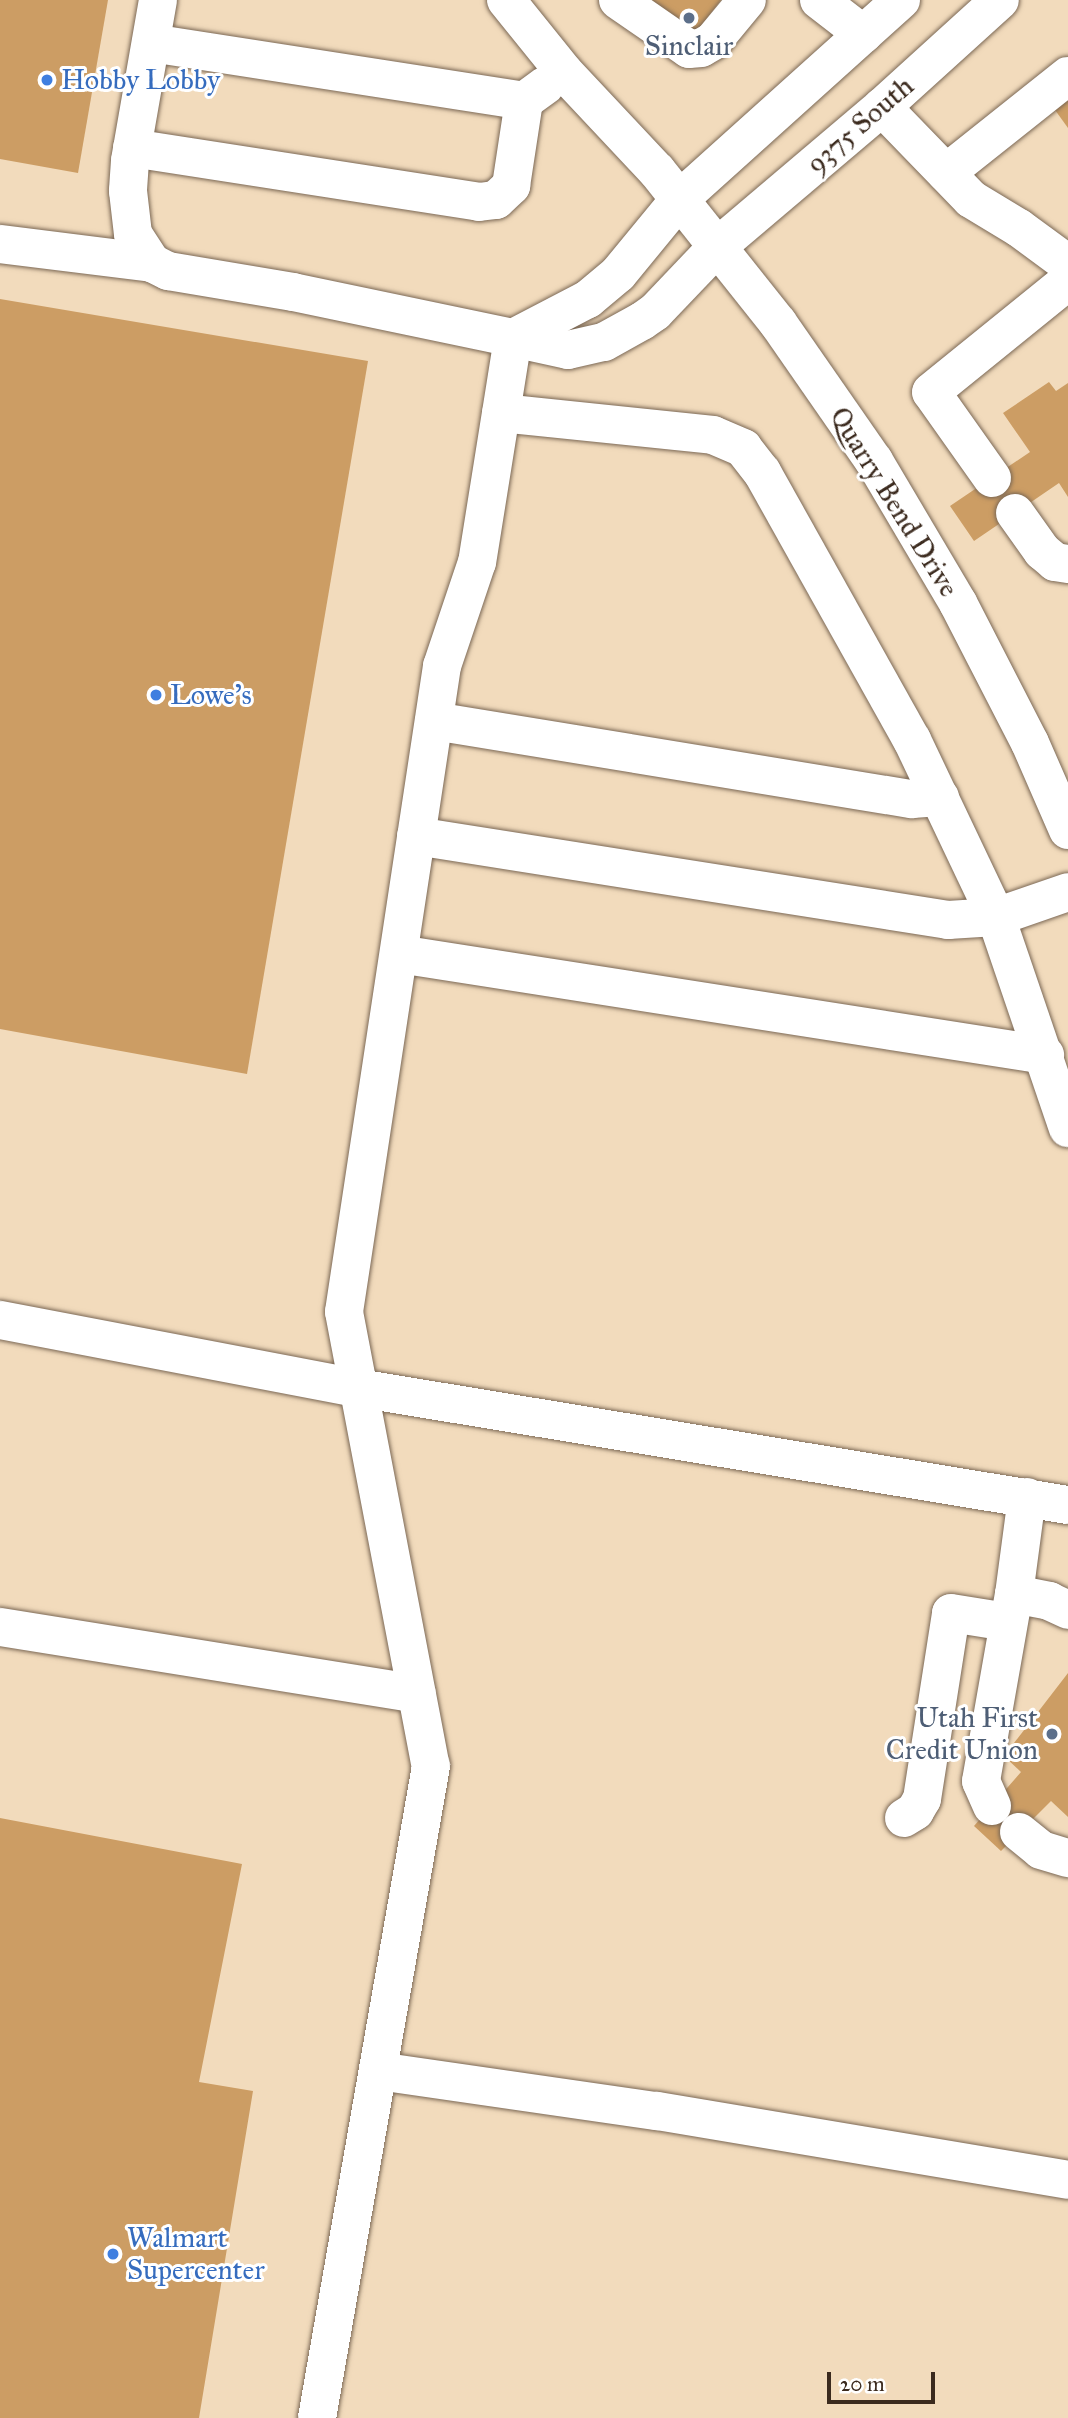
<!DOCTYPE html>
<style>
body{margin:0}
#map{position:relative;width:1068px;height:2418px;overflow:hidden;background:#f2dbbc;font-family:"IM FELL Great Primer",serif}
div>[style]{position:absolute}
.building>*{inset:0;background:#cc9d64}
.roads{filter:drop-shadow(0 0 2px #7b6855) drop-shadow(0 0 2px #7b6855)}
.minor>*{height:38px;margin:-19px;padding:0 19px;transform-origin:19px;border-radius:19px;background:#fff}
.dots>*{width:19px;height:19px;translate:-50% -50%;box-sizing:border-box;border:4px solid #fff;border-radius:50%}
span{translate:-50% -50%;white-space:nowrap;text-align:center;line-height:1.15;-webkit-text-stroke:6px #fff;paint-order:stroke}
.service-label{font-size:28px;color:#4e5e75}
.right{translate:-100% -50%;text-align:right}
.shop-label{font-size:28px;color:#366cbe}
.left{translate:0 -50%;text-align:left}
.street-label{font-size:28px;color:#3b2a1e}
.scale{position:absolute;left:827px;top:2372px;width:108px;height:32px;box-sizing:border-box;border:4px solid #3b2a1e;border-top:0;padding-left:9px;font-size:21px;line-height:24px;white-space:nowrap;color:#3b2a1e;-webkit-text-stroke:5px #fff;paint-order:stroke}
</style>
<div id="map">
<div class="building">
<i style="clip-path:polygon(0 0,108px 0,78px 173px,0 159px)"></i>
<i style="clip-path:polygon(647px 0,721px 0,694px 35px)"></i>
<i style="clip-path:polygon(1068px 88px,1068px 128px,1050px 103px)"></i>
<i style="clip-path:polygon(0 299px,368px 361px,247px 1074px,0 1029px)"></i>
<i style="clip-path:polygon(1049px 382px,1056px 391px,1068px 383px,1068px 497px,1059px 483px,974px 541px,950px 506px,1030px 452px,1003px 413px)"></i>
<i style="clip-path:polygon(1068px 1673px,1068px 1817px,1051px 1801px,1001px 1851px,974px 1826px,1021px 1772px,1004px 1756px)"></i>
<i style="clip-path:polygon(0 1818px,242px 1864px,199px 2082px,253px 2091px,199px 2418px,0 2418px)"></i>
</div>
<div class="roads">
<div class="minor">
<i style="left:158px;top:0;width:163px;rotate:99.9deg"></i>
<i style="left:130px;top:161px;width:30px;rotate:94deg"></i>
<i style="left:128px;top:191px;width:43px;rotate:83.4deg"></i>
<i style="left:133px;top:234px;width:35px;rotate:57deg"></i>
<i style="left:152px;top:263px;width:18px;rotate:27deg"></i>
<i style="left:168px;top:271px;width:127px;rotate:9.5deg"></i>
<i style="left:293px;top:292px;width:225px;rotate:11.8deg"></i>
<i style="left:513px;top:338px;width:227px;rotate:99.1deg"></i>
<i style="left:477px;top:562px;width:110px;rotate:108.6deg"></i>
<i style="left:442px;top:666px;width:653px;rotate:98.63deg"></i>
<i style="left:344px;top:1312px;width:462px;rotate:79.2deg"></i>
<i style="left:431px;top:1766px;width:662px;rotate:99.92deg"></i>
<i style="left:506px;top:0;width:92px;rotate:51.1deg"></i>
<i style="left:564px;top:72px;width:136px;rotate:46.8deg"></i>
<i style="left:657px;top:171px;width:194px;rotate:51.5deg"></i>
<i style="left:778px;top:323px;width:168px;rotate:55.2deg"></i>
<i style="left:874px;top:461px;width:165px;rotate:59.4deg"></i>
<i style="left:958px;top:603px;width:157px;rotate:62.8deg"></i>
<i style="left:1030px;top:743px;width:95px;rotate:66.4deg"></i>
<i style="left:618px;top:0;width:86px;rotate:34.6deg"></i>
<i style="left:689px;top:49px;width:12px;rotate:-5deg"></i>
<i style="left:701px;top:48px;width:14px;rotate:-30deg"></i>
<i style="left:713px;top:41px;width:53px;rotate:-50.3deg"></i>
<i style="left:819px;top:0;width:56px;rotate:37.7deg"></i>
<i style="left:901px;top:0;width:300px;rotate:138deg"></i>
<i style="left:678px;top:201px;width:94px;rotate:129.4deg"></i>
<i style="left:618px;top:274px;width:39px;rotate:140deg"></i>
<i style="left:588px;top:299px;width:85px;rotate:152.5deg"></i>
<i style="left:513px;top:338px;width:56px;rotate:12.3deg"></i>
<i style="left:568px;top:350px;width:37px;rotate:-13deg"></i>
<i style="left:604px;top:342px;width:43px;rotate:-28.9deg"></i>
<i style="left:642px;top:321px;width:16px;rotate:-35deg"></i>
<i style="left:655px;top:312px;width:90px;rotate:-46.4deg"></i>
<i style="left:717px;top:247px;width:216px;rotate:-40.3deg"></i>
<i style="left:882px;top:107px;width:159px;rotate:-42.2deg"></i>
<i style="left:151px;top:43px;width:377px;rotate:8.8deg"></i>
<i style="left:524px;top:101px;width:26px;rotate:-36deg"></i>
<i style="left:882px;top:107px;width:128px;rotate:45.9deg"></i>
<i style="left:971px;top:199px;width:56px;rotate:31.1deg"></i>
<i style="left:1019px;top:228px;width:61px;rotate:36.3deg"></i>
<i style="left:132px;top:148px;width:351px;rotate:8.8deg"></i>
<i style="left:479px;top:202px;width:17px;rotate:-7deg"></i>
<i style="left:496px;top:200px;width:21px;rotate:-43deg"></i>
<i style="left:511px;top:186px;width:86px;rotate:-81.3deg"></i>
<i style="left:946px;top:173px;width:156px;rotate:-38.5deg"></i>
<i style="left:0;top:244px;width:153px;rotate:7.1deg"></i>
<i style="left:501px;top:413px;width:213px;rotate:5.9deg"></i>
<i style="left:713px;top:435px;width:33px;rotate:23deg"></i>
<i style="left:743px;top:448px;width:31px;rotate:52deg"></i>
<i style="left:762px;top:472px;width:307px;rotate:60.8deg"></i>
<i style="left:912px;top:740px;width:196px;rotate:64.6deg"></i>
<i style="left:996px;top:917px;width:223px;rotate:71.2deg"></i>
<i style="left:992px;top:478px;width:105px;rotate:-125.3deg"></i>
<i style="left:931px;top:392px;width:176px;rotate:-39deg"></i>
<i style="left:1015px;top:513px;width:47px;rotate:54.6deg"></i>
<i style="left:1042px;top:551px;width:17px;rotate:40deg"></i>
<i style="left:1055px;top:562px;width:13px;rotate:9deg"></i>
<i style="left:434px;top:721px;width:484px;rotate:9.3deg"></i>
<i style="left:912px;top:799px;width:28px;rotate:-4deg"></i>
<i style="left:416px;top:836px;width:539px;rotate:8.97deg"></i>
<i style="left:948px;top:920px;width:48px;rotate:-3.6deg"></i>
<i style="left:996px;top:917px;width:76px;rotate:-19.1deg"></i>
<i style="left:399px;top:954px;width:654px;rotate:8.89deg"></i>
<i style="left:0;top:1320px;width:364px;rotate:10.8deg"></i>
<i style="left:358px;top:1388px;width:720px;rotate:9.36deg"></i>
<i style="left:1027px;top:1497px;width:98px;rotate:97.6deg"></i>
<i style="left:1014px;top:1594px;width:36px;rotate:11deg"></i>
<i style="left:1049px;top:1601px;width:21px;rotate:25deg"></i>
<i style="left:0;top:1627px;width:422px;rotate:9.1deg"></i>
<i style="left:992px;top:1806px;width:27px;rotate:-114deg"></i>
<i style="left:981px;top:1781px;width:190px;rotate:-80deg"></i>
<i style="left:904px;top:1818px;width:13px;rotate:-32deg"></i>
<i style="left:915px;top:1811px;width:14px;rotate:-60deg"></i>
<i style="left:922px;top:1799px;width:188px;rotate:-81.1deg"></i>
<i style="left:951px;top:1613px;width:57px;rotate:9.1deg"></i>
<i style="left:1019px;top:1832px;width:28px;rotate:39deg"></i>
<i style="left:1041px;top:1850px;width:28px;rotate:17deg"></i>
<i style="left:378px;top:2071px;width:282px;rotate:8.2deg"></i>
<i style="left:657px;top:2111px;width:417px;rotate:9.5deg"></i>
</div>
</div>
<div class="dots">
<i style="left:689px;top:18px;background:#5c6f8a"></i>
<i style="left:47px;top:80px;background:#3f7fe0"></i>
<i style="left:156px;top:695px;background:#3f7fe0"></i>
<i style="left:1052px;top:1734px;background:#5c6f8a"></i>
<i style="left:113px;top:2254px;background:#3f7fe0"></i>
</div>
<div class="service-label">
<span style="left:689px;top:46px">Sinclair</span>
<span class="right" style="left:1038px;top:1734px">Utah First<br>Credit Union</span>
</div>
<div class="shop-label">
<span class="left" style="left:61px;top:80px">Hobby Lobby</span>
<span class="left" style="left:170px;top:695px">Lowe's</span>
<span class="left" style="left:127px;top:2254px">Walmart<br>Supercenter</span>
</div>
<div class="street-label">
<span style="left:860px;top:125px;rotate:-41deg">9375 South</span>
<span style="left:894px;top:502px;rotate:58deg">Quarry Bend Drive</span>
</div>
<div class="scale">20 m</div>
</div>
